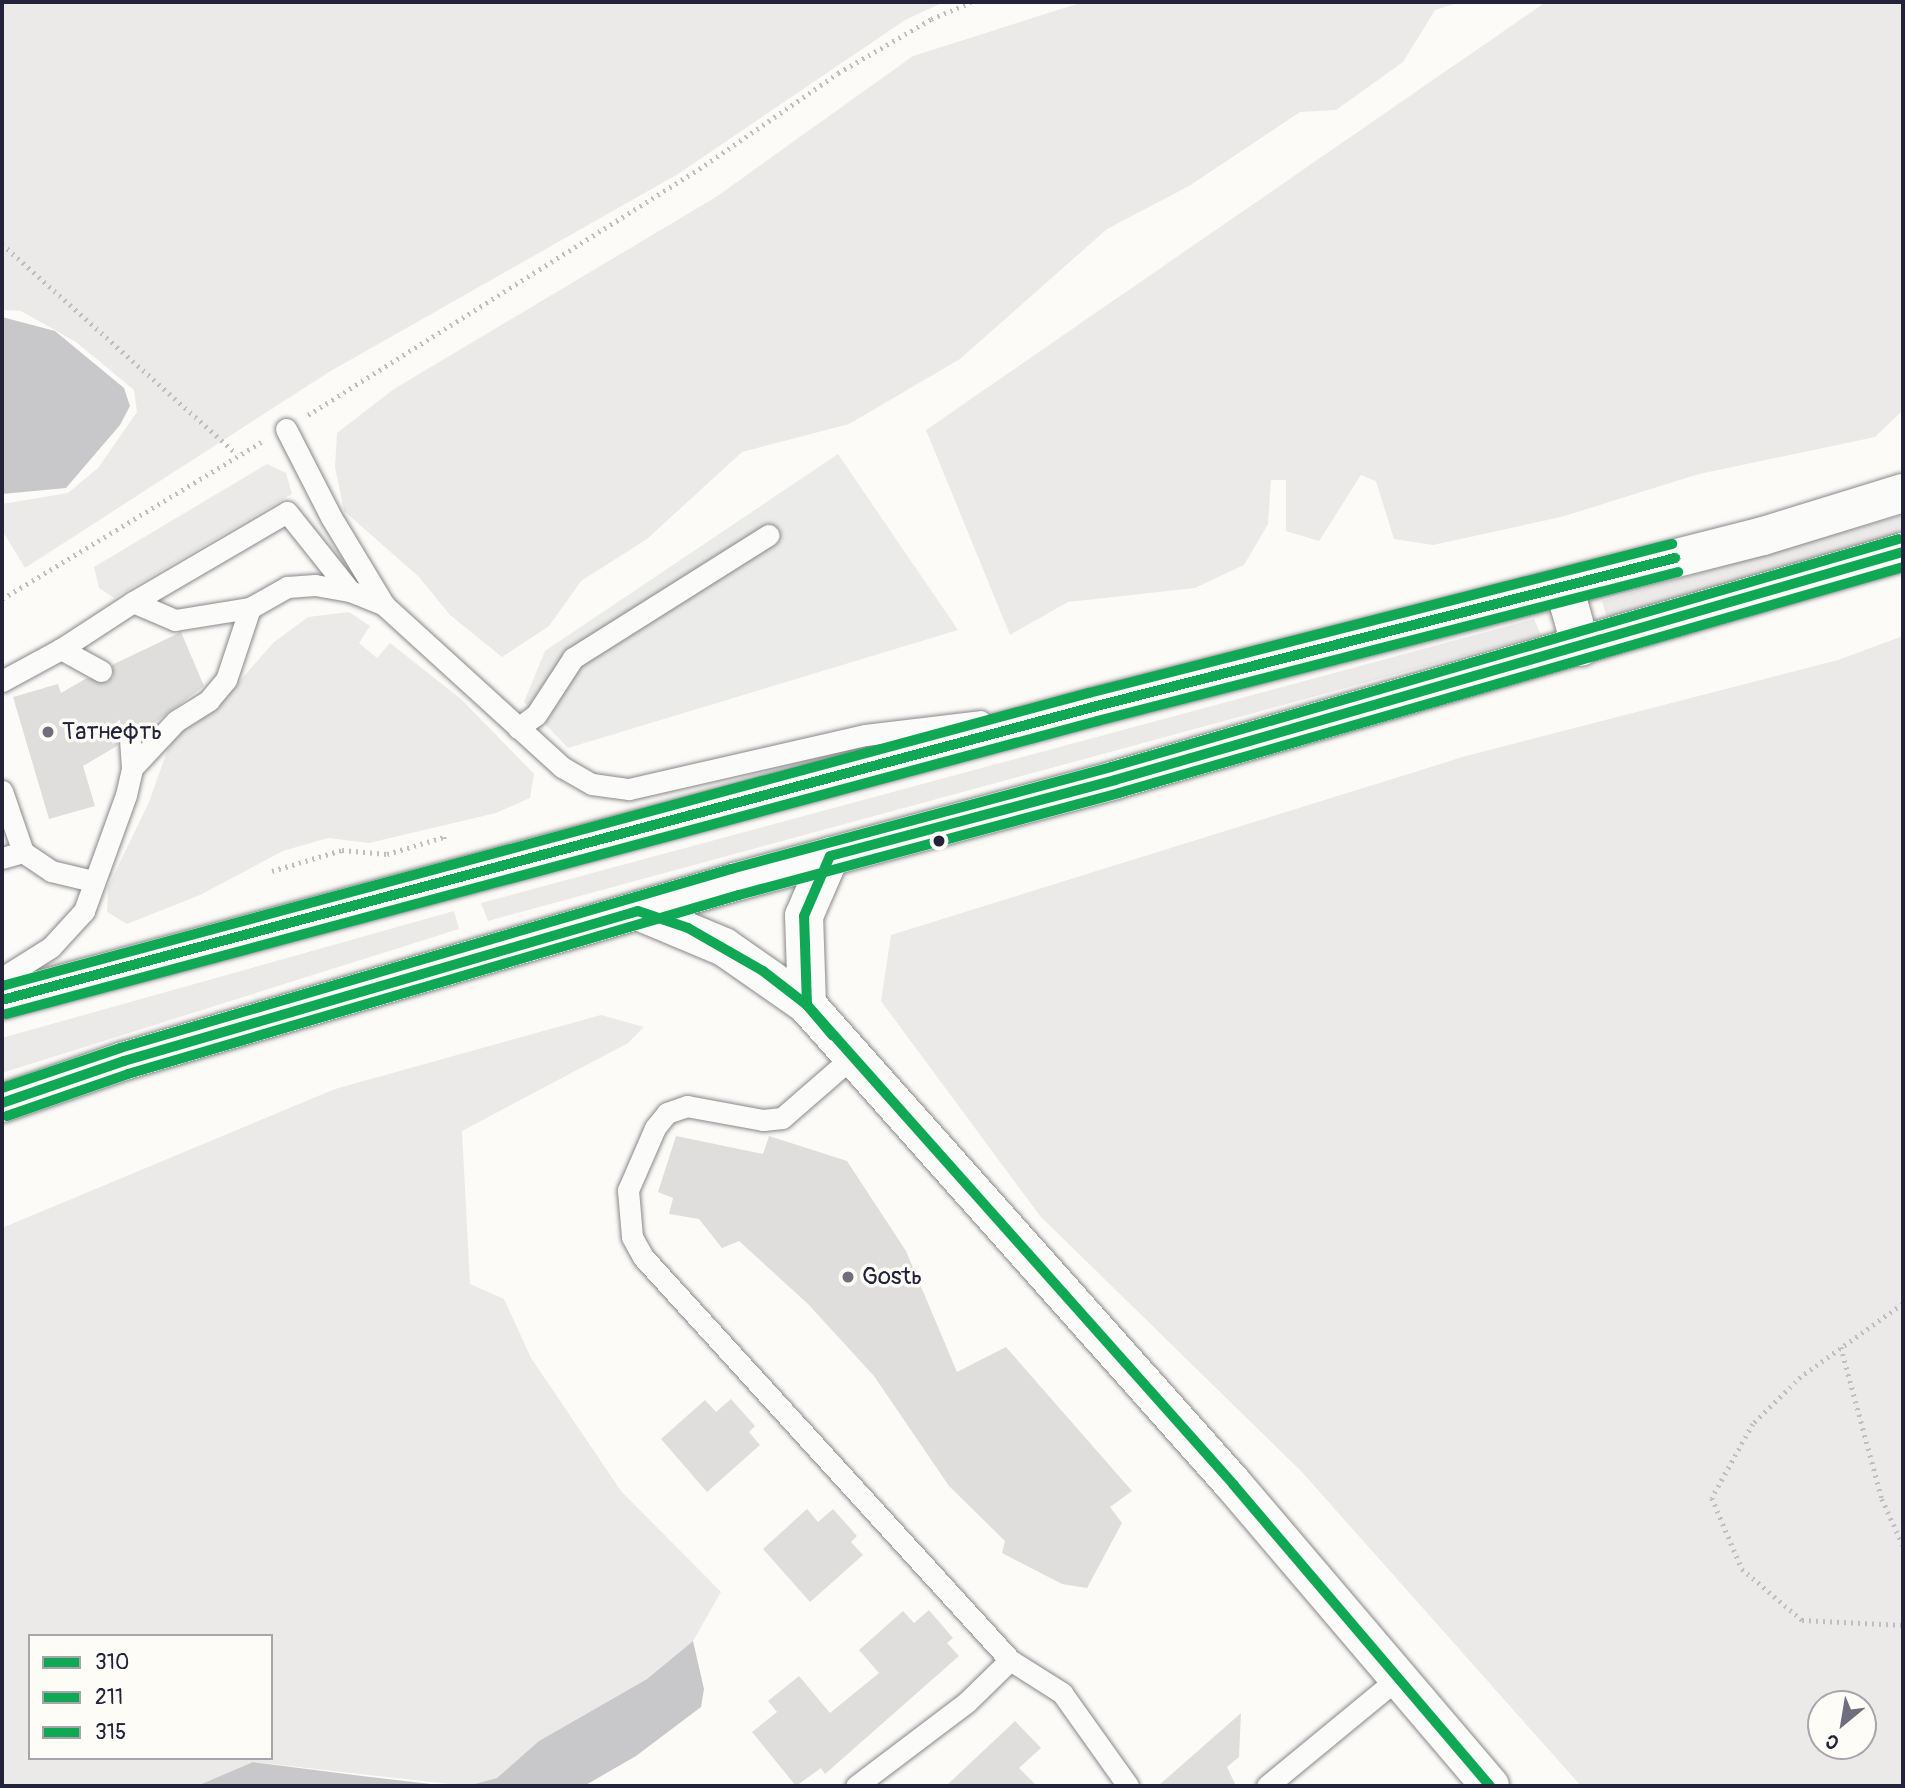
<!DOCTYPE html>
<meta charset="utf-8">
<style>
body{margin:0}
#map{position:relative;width:1905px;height:1788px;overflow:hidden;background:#fcfbf8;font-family:Pangolin,sans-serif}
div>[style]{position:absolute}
.built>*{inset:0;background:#ebebe9}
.green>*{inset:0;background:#ebeae8}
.water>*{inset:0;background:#c8c8ca}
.building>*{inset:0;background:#dfdedd}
.path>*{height:4.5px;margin-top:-2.25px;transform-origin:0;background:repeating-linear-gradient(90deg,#bfbfc0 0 2px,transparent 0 7px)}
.roads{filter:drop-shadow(0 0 2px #88888c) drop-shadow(0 0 2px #88888c)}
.lane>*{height:21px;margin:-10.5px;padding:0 10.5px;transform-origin:10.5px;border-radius:10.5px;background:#fbfbf9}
.street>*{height:38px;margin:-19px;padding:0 19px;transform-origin:19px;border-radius:19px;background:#fbfbf9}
.highway>*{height:38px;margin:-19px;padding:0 19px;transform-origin:19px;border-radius:19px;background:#fbfbf9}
.bus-1>*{height:10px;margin:-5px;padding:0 5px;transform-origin:5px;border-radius:5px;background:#10a855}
.bus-2>*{height:10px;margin:-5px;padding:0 5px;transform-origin:5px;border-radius:5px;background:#10a855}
.bus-3>*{height:10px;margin:-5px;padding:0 5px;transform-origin:5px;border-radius:5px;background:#10a855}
.dots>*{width:19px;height:19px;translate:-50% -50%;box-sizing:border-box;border:4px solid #fdfcf7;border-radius:50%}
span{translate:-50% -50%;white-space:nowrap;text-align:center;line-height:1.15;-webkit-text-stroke:7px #fdfcf7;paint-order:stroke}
.poi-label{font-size:24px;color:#22223b}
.left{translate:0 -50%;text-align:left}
.frame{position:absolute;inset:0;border:4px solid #22223b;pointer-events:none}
.legend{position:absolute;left:28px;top:1634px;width:245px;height:126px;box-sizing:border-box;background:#fdfcf7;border:2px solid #a5a5ac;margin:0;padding:9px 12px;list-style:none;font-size:21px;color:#22223b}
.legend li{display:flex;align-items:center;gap:14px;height:35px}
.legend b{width:35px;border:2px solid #a5a5ac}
.north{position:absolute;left:1807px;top:1690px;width:70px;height:70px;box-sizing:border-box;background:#fdfcf7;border:2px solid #a5a5ac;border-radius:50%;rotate:210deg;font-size:19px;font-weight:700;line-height:28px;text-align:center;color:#22223b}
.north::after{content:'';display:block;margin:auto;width:24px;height:32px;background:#6e6e7d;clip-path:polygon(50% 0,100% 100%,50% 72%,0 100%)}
</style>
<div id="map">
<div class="built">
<i style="clip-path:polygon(838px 454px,958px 630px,568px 748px,524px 702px,545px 651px)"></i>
</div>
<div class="green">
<i style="clip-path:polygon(2px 2px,944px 2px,905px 20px,678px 174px,329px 372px,25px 568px,2px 530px,2px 504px,68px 493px,98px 468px,137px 412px,134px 390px,76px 342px,21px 311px,2px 310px)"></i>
<i style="clip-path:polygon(1083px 2px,1461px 2px,1435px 10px,1403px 62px,1336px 110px,1300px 112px,1189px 186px,1107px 229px,960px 359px,849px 424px,742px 452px,647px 539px,581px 581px,549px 626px,502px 657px,450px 615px,419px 577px,344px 511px,335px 467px,337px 433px,394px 389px,716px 197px,913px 56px)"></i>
<i style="clip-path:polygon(1546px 2px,1903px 2px,1903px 410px,1875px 437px,1699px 474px,1561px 517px,1433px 545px,1394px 539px,1376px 481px,1361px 475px,1319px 541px,1286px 531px,1286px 480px,1271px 480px,1268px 524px,1244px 565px,1195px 588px,1068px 602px,1010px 635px,926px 430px)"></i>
<i style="clip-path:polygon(267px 464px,286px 473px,292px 494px,114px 598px,99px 588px,94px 567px)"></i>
<i style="clip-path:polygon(1903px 515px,1903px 532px,1607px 618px,1602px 601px)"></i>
<i style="clip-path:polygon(349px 612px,370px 626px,359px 643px,377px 658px,390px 643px,461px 699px,534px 774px,530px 798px,496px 813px,369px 843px,328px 838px,283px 851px,200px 895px,127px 924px,107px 912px,108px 887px,149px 802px,167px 751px,184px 725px,223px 700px,273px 643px,308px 617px)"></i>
<i style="clip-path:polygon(1534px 619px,1541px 635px,488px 921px,481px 903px)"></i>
<i style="clip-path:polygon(evenodd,1903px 636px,1903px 1786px,1581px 1786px,1301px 1471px,1040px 1216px,881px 1001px,891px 935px,1466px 756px,1838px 660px,1903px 636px,1821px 1704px,1863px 1704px,1863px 1746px,1821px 1746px,1821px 1704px)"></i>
<i style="clip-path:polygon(454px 911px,459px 929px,2px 1073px,2px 1038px)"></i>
<i style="clip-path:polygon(evenodd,601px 1015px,644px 1027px,628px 1043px,462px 1131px,470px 1284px,504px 1299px,531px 1358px,621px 1491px,721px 1592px,693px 1641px,647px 1679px,539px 1741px,497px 1778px,467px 1786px,253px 1762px,197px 1786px,2px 1786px,2px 1228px,335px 1089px,601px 1015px,30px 1636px,271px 1636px,271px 1758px,30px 1758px,30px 1636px)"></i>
</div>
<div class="water">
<i style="clip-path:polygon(2px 317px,55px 331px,124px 388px,130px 406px,120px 425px,66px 488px,2px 494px)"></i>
<i style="clip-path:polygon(693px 1641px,704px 1689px,701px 1707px,636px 1756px,584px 1786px,467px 1786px,497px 1778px,539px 1741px,647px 1679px)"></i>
<i style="clip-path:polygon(253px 1762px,362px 1776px,448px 1786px,197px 1786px)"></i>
</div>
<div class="building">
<i style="clip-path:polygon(181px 632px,204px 686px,141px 733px,135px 727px,122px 729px,117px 746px,83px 766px,95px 806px,49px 819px,13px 697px,58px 684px,61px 693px,87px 678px,107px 682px,113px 677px,112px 665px)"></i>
<i style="clip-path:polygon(676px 1136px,763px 1154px,769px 1136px,847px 1161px,906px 1251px,957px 1372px,1006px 1347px,1132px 1491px,1110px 1507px,1122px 1523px,1087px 1588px,1062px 1584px,1002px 1553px,1005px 1541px,949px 1486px,874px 1376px,808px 1304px,739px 1241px,722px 1248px,699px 1219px,669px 1214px,673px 1198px,658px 1192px)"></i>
<i style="clip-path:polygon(731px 1399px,755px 1426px,749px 1432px,760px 1445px,707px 1492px,661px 1439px,705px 1400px,716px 1412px)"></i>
<i style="clip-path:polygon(807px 1509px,818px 1522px,833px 1509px,857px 1536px,851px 1542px,863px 1555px,810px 1602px,763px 1549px)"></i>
<i style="clip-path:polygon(929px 1610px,953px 1638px,947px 1643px,959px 1656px,825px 1774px,821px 1768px,796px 1786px,752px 1732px,777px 1712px,768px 1701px,799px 1676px,830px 1713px,879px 1673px,859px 1650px,903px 1611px,914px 1623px)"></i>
<i style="clip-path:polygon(1241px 1713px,1239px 1757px,1227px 1767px,1236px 1786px,1158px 1786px)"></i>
<i style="clip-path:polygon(1015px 1721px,1041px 1748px,1019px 1768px,1037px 1786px,946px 1786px)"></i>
</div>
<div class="path">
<i style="left:2px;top:244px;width:315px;rotate:41.8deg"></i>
<i style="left:308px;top:415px;width:462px;rotate:-32.2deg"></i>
<i style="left:699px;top:169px;width:169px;rotate:-34.6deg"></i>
<i style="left:838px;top:73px;width:108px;rotate:-30.1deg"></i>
<i style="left:931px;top:19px;width:43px;rotate:-23deg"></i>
<i style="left:2px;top:599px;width:303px;rotate:-31.2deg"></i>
<i style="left:272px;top:871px;width:73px;rotate:-16.7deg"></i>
<i style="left:342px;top:850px;width:45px;rotate:5.1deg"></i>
<i style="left:387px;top:854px;width:59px;rotate:-16.6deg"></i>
<i style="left:444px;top:837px;width:7px;rotate:74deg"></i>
<i style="left:1903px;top:1304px;width:125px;rotate:144.4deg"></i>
<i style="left:1801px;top:1377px;width:67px;rotate:135.6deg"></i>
<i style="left:1753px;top:1424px;width:85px;rotate:119deg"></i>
<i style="left:1712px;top:1498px;width:77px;rotate:67.1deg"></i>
<i style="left:1742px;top:1569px;width:79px;rotate:40.4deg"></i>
<i style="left:1802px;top:1620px;width:101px;rotate:2.8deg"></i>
<i style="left:1841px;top:1347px;width:157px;rotate:74.9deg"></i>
<i style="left:1882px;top:1499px;width:51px;rotate:65.5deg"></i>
</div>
<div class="roads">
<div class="lane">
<i style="left:286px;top:429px;width:99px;rotate:62.9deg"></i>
<i style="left:331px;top:517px;width:103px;rotate:58.9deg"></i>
<i style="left:133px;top:602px;width:178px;rotate:-30.3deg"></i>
<i style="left:287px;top:512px;width:101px;rotate:51.4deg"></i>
<i style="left:101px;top:671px;width:46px;rotate:-151.2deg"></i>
<i style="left:61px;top:649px;width:86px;rotate:-33.1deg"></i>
<i style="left:133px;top:602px;width:46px;rotate:23.2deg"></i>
<i style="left:175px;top:620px;width:76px;rotate:-9.1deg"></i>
<i style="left:250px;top:608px;width:43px;rotate:-29.6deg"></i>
<i style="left:287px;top:587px;width:28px;rotate:-4deg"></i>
<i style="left:315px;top:585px;width:36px;rotate:10deg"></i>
<i style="left:350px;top:591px;width:37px;rotate:22deg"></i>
<i style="left:384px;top:605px;width:241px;rotate:42.3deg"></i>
<i style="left:562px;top:767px;width:34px;rotate:30deg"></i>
<i style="left:592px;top:784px;width:37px;rotate:8deg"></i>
<i style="left:629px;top:789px;width:242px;rotate:-12.9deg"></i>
<i style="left:865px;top:735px;width:116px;rotate:-6.9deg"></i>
<i style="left:2px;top:681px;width:67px;rotate:-28.5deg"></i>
<i style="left:518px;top:728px;width:22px;rotate:-36deg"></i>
<i style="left:536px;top:715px;width:68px;rotate:-57deg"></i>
<i style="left:573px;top:658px;width:231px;rotate:-32.2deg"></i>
<i style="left:132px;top:768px;width:64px;rotate:-46.9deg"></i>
<i style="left:176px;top:721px;width:39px;rotate:-32deg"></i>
<i style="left:209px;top:700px;width:26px;rotate:-50deg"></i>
<i style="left:226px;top:680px;width:76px;rotate:-71.6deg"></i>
<i style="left:2px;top:791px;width:65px;rotate:71deg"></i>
<i style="left:23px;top:852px;width:34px;rotate:34deg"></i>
<i style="left:51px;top:871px;width:43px;rotate:13.4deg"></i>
<i style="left:2px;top:858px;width:22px;rotate:-16deg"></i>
<i style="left:2px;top:978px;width:58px;rotate:-32.3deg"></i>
<i style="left:51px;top:947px;width:49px;rotate:-47.5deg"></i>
<i style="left:84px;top:911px;width:123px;rotate:-70.1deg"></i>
<i style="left:126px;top:795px;width:28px;rotate:-77deg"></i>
<i style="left:132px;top:768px;width:29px;rotate:-94deg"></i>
<i style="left:851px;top:1058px;width:91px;rotate:139deg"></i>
<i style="left:782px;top:1118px;width:19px;rotate:174deg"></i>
<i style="left:763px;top:1120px;width:77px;rotate:-169.6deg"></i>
<i style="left:687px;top:1106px;width:21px;rotate:161deg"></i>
<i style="left:667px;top:1113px;width:19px;rotate:129deg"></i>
<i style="left:655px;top:1128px;width:68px;rotate:113.5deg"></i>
<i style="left:628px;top:1190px;width:47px;rotate:85.1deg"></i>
<i style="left:632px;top:1237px;width:23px;rotate:61deg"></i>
<i style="left:643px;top:1257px;width:545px;rotate:47.68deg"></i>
<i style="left:1010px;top:1660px;width:62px;rotate:32.4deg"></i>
<i style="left:1062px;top:1693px;width:114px;rotate:54.6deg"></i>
<i style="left:856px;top:1786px;width:139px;rotate:-37.1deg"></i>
<i style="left:967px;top:1702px;width:60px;rotate:-44.3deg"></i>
<i style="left:1267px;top:1786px;width:171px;rotate:-39.5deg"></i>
</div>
<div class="street">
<i style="left:638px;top:911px;width:93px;rotate:22.7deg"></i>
<i style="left:724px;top:947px;width:101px;rotate:34.9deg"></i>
<i style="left:807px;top:1005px;width:642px;rotate:48.34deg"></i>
<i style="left:1234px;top:1485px;width:395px;rotate:49.6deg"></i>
<i style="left:807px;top:1005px;width:89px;rotate:-91.9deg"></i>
<i style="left:804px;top:916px;width:65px;rotate:-66.6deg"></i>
</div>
<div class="highway">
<i style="left:1564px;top:587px;width:62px;rotate:74.2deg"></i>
<i style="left:2px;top:1000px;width:1130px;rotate:-15.03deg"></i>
<i style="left:1093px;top:707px;width:691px;rotate:-14.32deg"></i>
<i style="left:1763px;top:536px;width:146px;rotate:-17.1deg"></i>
<i style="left:2px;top:1103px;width:129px;rotate:-19deg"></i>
<i style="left:124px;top:1061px;width:637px;rotate:-16.33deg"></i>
<i style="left:735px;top:882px;width:393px;rotate:-15deg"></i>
<i style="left:1115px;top:780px;width:820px;rotate:-16.14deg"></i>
</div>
</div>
<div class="bus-1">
<i style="left:2px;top:1000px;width:1130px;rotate:-15.03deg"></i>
<i style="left:1093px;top:707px;width:601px;rotate:-14.36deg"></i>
<i style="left:2px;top:1103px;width:129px;rotate:-19deg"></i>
<i style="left:124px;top:1061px;width:535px;rotate:-16.27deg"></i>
<i style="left:638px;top:911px;width:53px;rotate:18.8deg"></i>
<i style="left:688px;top:928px;width:86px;rotate:29.8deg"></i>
<i style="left:763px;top:971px;width:56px;rotate:37.7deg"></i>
<i style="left:807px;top:1005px;width:40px;rotate:50deg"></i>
<i style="left:1490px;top:1786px;width:395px;rotate:-130.4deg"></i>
<i style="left:1234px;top:1485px;width:642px;rotate:-131.66deg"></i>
<i style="left:807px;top:1005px;width:89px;rotate:-91.9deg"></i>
<i style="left:804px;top:916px;width:65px;rotate:-66.6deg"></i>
<i style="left:830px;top:856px;width:295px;rotate:-14.9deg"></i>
<i style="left:1115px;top:780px;width:820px;rotate:-16.14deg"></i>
</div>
<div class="bus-2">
<i style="left:6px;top:1014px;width:1130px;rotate:-15.03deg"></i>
<i style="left:1097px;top:721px;width:600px;rotate:-14.38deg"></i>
<i style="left:7px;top:1116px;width:128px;rotate:-19.1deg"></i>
<i style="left:128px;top:1074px;width:637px;rotate:-16.33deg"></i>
<i style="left:739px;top:895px;width:393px;rotate:-15deg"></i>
<i style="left:1119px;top:793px;width:816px;rotate:-16.08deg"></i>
</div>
<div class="bus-3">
<i style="left:2px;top:986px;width:1126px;rotate:-15.09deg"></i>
<i style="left:1089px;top:693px;width:602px;rotate:-14.34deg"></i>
<i style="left:2px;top:1088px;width:125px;rotate:-18.7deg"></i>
<i style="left:120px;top:1048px;width:637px;rotate:-16.33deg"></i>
<i style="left:731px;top:869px;width:393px;rotate:-15deg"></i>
<i style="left:1111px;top:767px;width:820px;rotate:-16.14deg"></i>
</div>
<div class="dots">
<i style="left:48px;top:732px;background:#6e6e7d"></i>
<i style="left:939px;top:841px;background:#22223b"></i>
<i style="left:848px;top:1277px;background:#6e6e7d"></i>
</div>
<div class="poi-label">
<span class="left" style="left:62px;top:732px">Татнефть</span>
<span class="left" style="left:862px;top:1277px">Gostь</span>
</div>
<div class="frame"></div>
<ul class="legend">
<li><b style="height:9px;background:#10a855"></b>310</li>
<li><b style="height:9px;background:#10a855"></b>211</li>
<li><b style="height:9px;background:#10a855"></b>315</li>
</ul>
<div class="north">С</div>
</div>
